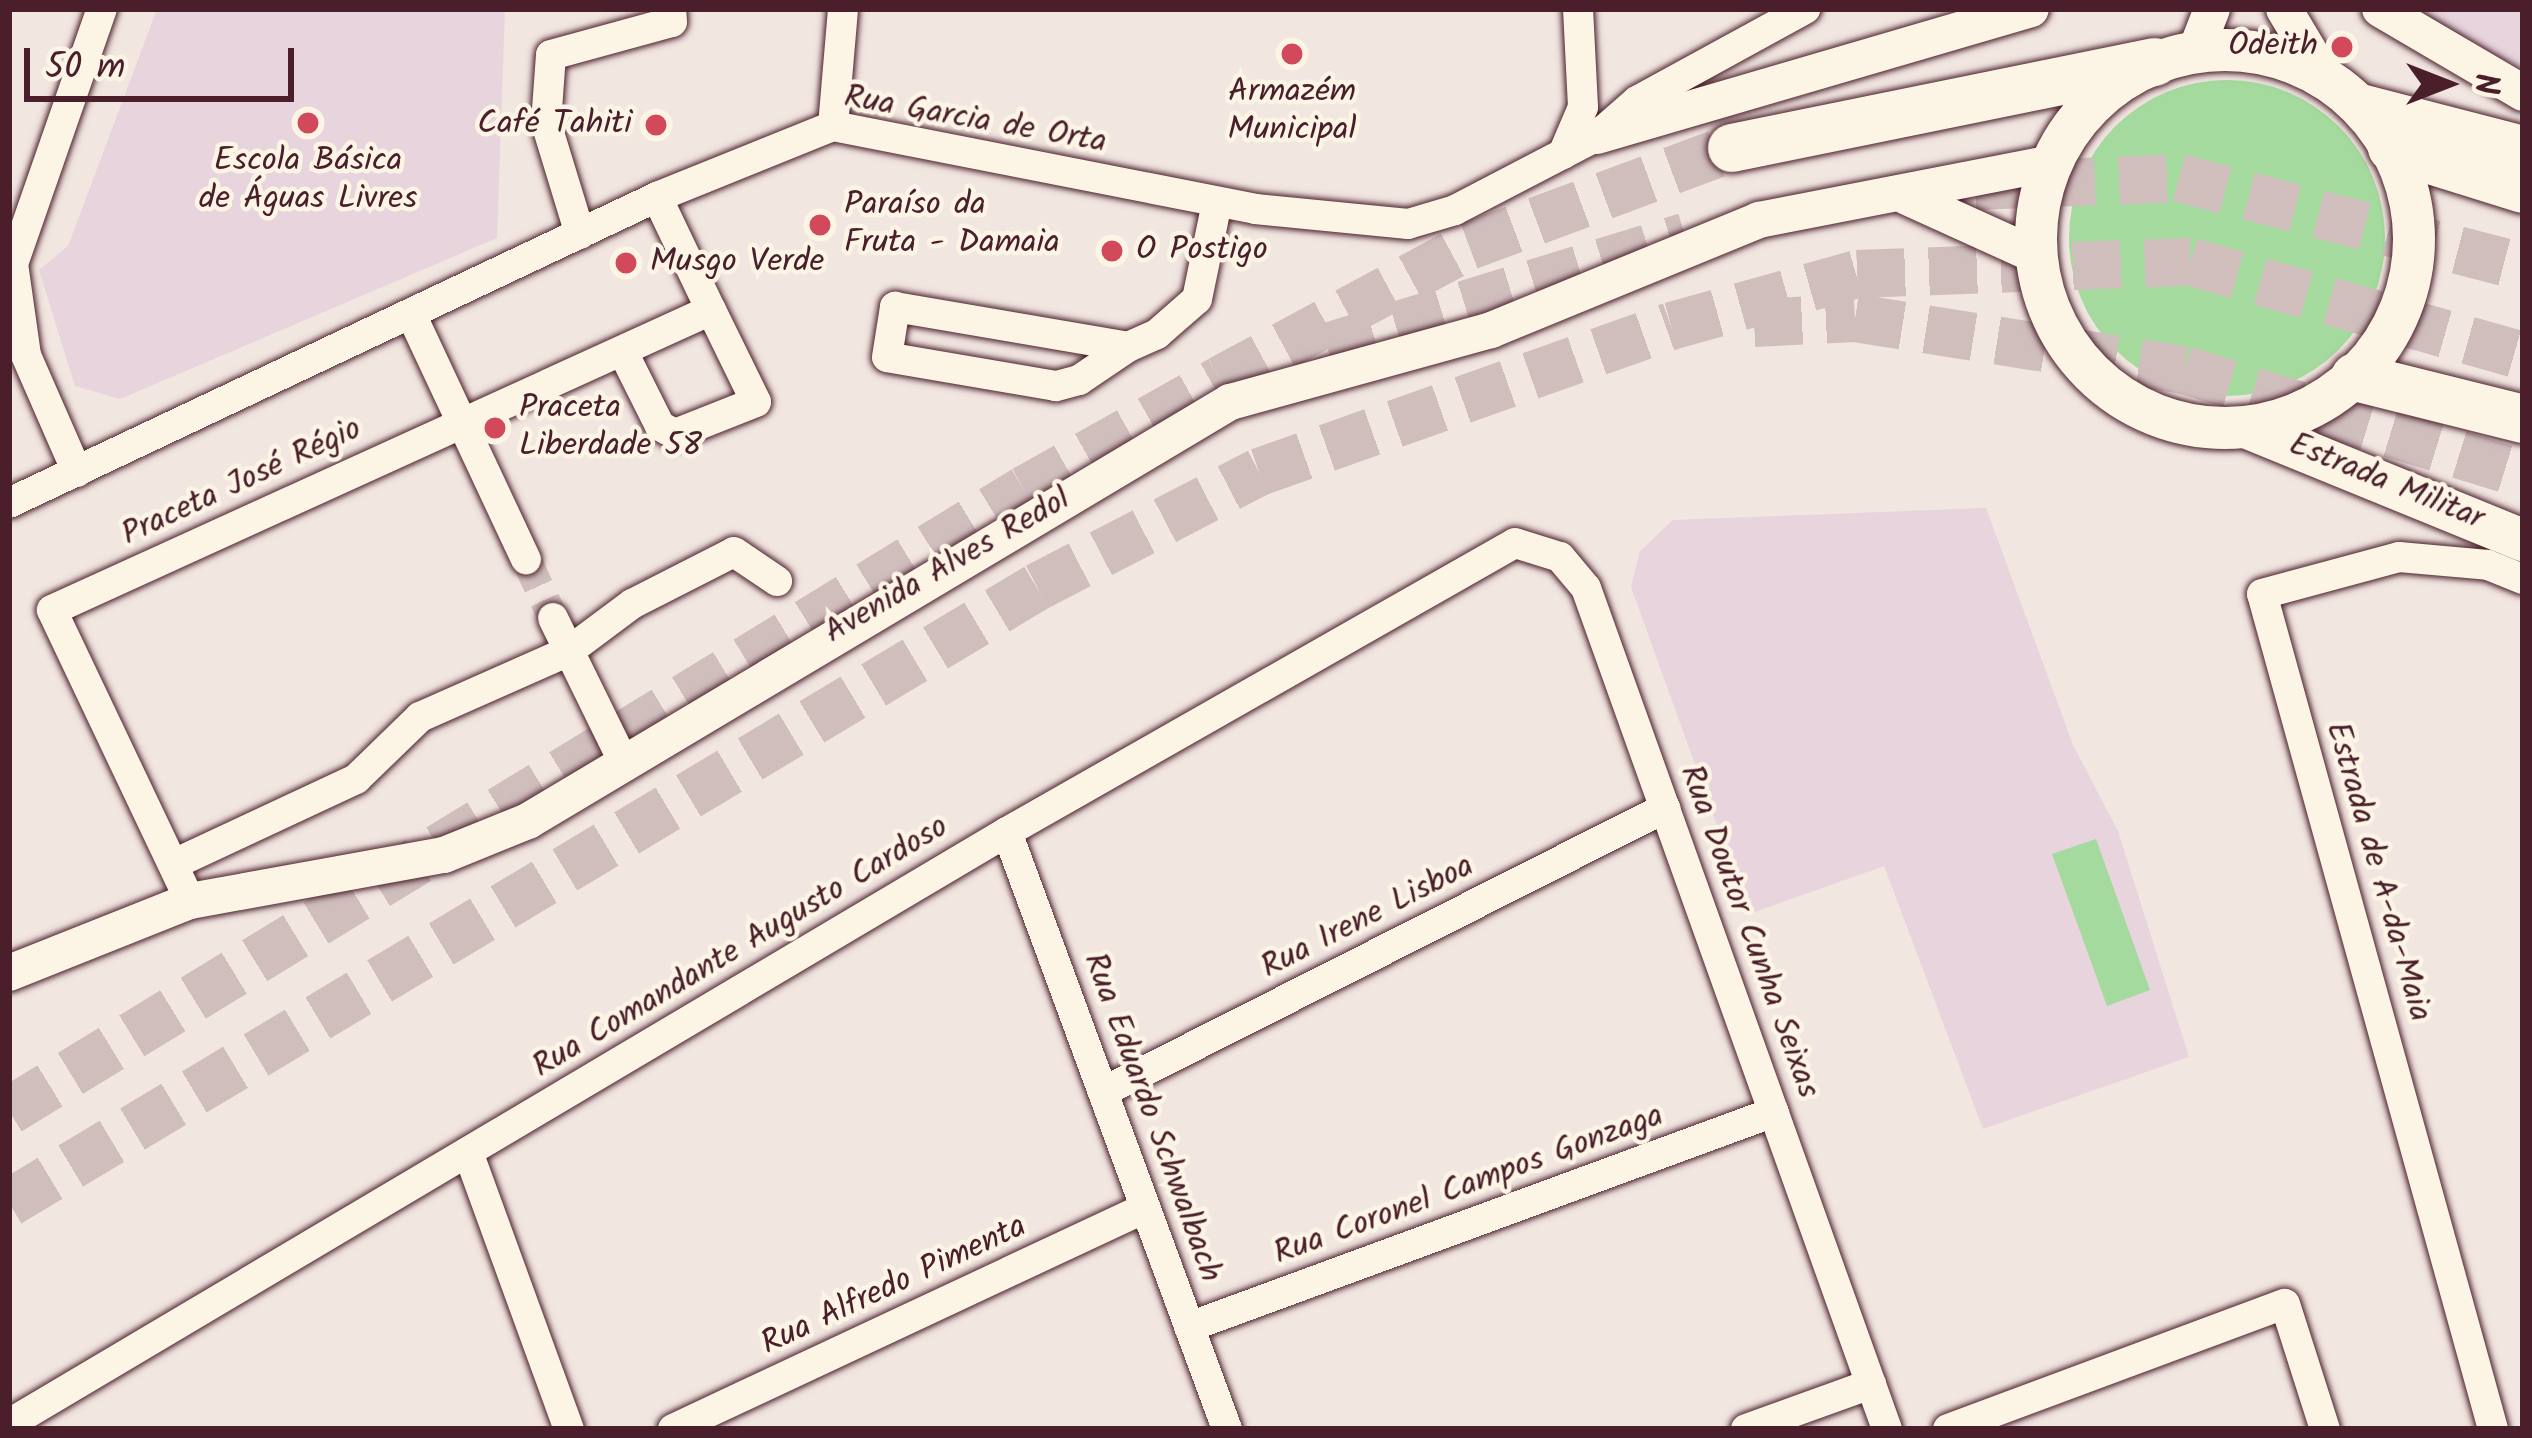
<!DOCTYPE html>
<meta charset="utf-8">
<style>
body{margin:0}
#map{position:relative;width:2532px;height:1438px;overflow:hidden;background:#f2e6e1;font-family:Kalam,sans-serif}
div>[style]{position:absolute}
.built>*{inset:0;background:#e7d4dc}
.green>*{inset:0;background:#a4da9d}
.round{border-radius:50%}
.minor-tunnel>*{height:30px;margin-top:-15px;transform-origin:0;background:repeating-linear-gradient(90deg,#d0bebd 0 30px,transparent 0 45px)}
.trunk-tunnel>*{height:48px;margin-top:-24px;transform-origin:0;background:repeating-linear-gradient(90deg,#d0bebd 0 48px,transparent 0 72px)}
.roads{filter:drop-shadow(0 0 3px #4a1f2b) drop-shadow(0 0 3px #4a1f2b)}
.minor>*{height:30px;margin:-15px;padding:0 15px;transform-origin:15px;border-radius:15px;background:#fcf5e5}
.tertiary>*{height:36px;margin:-18px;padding:0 18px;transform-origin:18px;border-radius:18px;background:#fcf5e5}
.secondary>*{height:42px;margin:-21px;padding:0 21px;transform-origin:21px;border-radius:21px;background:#fcf5e5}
.secondary>.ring{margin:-21px;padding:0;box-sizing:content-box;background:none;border:42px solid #fcf5e5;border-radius:50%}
.trunk>*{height:48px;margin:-24px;padding:0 24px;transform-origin:24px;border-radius:24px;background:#fcf5e5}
.dots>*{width:33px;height:33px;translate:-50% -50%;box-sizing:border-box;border:6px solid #fcf5e5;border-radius:50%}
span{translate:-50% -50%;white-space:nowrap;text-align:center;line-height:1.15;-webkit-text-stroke:9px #fcf5e5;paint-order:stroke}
.poi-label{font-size:33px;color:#4a1f2b}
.right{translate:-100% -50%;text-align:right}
.left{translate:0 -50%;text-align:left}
.street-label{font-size:33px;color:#4a1f2b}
.frame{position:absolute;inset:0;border:12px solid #4a1f2b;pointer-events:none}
.north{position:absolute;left:2388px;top:24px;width:120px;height:120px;-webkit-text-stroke:9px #fcf5e5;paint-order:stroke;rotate:90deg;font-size:33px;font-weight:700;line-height:48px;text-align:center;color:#4a1f2b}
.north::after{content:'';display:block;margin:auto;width:42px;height:54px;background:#4a1f2b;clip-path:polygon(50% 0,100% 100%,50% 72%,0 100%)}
.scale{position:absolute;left:24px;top:48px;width:270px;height:54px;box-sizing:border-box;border:6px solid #4a1f2b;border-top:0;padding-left:15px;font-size:36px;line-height:42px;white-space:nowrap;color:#4a1f2b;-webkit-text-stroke:9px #fcf5e5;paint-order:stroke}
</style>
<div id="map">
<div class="built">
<i style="clip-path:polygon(157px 9px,505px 9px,497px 238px,120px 399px,75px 386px,39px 270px,68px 246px)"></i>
<i style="clip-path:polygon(2415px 9px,2523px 9px,2523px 68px,2464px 41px)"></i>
<i style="clip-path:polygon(1986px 508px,2073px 745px,2118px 831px,2189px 1057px,1983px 1129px,1884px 866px,1749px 914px,1631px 587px,1640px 551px,1673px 520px)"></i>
</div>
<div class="green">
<i class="round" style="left:2069px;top:80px;width:316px;height:316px"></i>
<i style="clip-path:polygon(2096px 839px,2150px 990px,2107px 1006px,2052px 854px)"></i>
</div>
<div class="minor-tunnel">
<i style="left:526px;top:559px;width:65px;rotate:65.4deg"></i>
</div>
<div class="trunk-tunnel">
<i style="left:1975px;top:186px;width:204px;rotate:-2.2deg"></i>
<i style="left:2179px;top:178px;width:355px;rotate:14.5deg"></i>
<i style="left:1754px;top:323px;width:101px;rotate:-2.8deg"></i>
<i style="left:1855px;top:318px;width:333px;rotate:9deg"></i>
<i style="left:2184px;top:370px;width:355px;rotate:17.1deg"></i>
<i style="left:1327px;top:347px;width:375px;rotate:-17.1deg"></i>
<i style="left:9px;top:1111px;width:1190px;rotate:-31.46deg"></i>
<i style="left:1024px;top:490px;width:225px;rotate:-29.3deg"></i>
<i style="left:1220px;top:380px;width:283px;rotate:-28.3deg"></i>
<i style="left:1469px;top:246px;width:281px;rotate:-20.4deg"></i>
<i style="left:9px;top:1203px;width:1198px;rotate:-30.93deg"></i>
<i style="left:1037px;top:587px;width:250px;rotate:-27.4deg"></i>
<i style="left:1259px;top:472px;width:437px;rotate:-19.5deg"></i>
<i style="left:1671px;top:326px;width:193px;rotate:-15.6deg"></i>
<i style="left:1857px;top:274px;width:334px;rotate:-2.1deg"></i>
<i style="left:2191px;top:262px;width:345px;rotate:15.8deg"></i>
</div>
<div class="roads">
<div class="minor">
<i style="left:833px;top:126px;width:117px;rotate:-85.1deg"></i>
<i style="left:1563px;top:154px;width:51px;rotate:-66.9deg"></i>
<i style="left:1583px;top:107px;width:98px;rotate:-92.9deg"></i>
<i style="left:657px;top:197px;width:125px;rotate:64.5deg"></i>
<i style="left:580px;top:234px;width:116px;rotate:-107deg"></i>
<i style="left:546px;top:123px;width:68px;rotate:-85.8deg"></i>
<i style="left:551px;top:55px;width:125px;rotate:-15.3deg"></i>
<i style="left:672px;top:22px;width:13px;rotate:-94deg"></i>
<i style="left:411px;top:314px;width:271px;rotate:64.9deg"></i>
<i style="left:1128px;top:347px;width:59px;rotate:146deg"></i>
<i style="left:1079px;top:380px;width:24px;rotate:165deg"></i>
<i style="left:1056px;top:386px;width:171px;rotate:-170.3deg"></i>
<i style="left:887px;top:357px;width:51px;rotate:-80.9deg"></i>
<i style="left:895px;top:307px;width:236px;rotate:9.7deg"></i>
<i style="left:1128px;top:347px;width:32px;rotate:-24deg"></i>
<i style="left:1157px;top:334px;width:53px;rotate:-41.2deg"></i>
<i style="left:1197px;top:299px;width:99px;rotate:-78.3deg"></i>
<i style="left:77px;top:472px;width:128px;rotate:-113.6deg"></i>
<i style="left:26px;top:355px;width:92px;rotate:-98.1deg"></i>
<i style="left:13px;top:264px;width:270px;rotate:-70.8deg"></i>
<i style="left:9px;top:503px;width:717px;rotate:-25.28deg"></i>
<i style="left:657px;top:197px;width:190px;rotate:-22deg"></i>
<i style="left:833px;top:126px;width:430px;rotate:11.1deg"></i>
<i style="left:1255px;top:209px;width:154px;rotate:5.6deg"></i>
<i style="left:1408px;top:224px;width:49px;rotate:-16.6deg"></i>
<i style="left:1455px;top:210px;width:160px;rotate:-27.5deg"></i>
<i style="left:1597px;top:136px;width:53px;rotate:-41.2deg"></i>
<i style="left:1637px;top:101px;width:192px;rotate:-28.7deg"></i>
<i style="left:553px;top:618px;width:161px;rotate:63.9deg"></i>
<i style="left:1007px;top:832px;width:636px;rotate:69.77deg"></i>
<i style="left:174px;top:864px;width:201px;rotate:-25deg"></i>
<i style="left:356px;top:779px;width:89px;rotate:-44.1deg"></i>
<i style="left:420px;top:717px;width:163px;rotate:-23.9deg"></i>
<i style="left:569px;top:651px;width:79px;rotate:-36.7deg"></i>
<i style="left:632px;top:604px;width:114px;rotate:-27deg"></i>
<i style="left:734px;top:552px;width:52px;rotate:34deg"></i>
<i style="left:190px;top:901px;width:322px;rotate:-115.4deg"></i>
<i style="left:52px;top:610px;width:724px;rotate:-24.48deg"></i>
<i style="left:711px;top:310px;width:102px;rotate:63.9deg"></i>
<i style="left:756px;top:402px;width:87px;rotate:158.4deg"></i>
<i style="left:675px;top:434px;width:17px;rotate:-152deg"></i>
<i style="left:660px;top:426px;width:83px;rotate:-116.6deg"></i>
<i style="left:1103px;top:1092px;width:630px;rotate:-26.81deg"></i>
<i style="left:468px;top:1152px;width:295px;rotate:70deg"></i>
<i style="left:1189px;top:1327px;width:623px;rotate:-20.18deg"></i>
<i style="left:9px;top:1424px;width:1160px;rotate:-30.68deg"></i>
<i style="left:1007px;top:832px;width:584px;rotate:-29.64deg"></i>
<i style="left:1515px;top:543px;width:47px;rotate:17.3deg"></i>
<i style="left:1560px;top:557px;width:40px;rotate:50deg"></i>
<i style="left:1586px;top:588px;width:893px;rotate:70.31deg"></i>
<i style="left:673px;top:1429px;width:521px;rotate:-25.09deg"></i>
<i style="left:1746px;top:1429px;width:133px;rotate:-19.8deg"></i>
<i style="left:1948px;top:1429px;width:359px;rotate:-20.4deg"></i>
<i style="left:2285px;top:1304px;width:131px;rotate:72.3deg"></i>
<i style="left:2493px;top:1429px;width:866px;rotate:-105.46deg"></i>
<i style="left:2262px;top:594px;width:142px;rotate:-15.1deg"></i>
<i style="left:2399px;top:557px;width:89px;rotate:5.1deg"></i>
<i style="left:2488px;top:565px;width:38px;rotate:22deg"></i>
</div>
<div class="tertiary">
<i style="left:2284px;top:9px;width:80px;rotate:59.3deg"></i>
<i style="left:2380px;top:9px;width:166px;rotate:30.4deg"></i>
<i style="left:2196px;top:50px;width:44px;rotate:-68.7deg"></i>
<i style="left:1597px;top:136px;width:452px;rotate:-16.3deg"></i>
<i style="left:1907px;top:197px;width:143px;rotate:24.4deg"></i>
<i style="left:9px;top:973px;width:195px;rotate:-21.7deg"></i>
<i style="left:190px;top:901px;width:258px;rotate:-10.3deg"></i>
<i style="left:444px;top:855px;width:91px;rotate:-22deg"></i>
<i style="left:528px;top:821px;width:818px;rotate:-30.83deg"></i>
<i style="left:1230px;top:402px;width:271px;rotate:-15.4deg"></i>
<i style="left:1491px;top:330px;width:290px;rotate:-22.3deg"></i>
<i style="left:1759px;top:220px;width:298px;rotate:-11deg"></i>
</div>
<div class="secondary">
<i class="ring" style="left:2036px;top:50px;width:336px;height:336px"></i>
<i style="left:2361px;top:105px;width:167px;rotate:14.5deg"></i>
<i style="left:2248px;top:428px;width:297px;rotate:22.2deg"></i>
</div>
<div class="trunk">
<i style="left:1732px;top:148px;width:431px;rotate:-11.5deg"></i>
<i style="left:2392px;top:148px;width:137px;rotate:17.4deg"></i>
<i style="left:2355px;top:377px;width:173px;rotate:14deg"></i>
</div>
</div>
<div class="dots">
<i style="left:2342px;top:47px;background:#d1495b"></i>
<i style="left:1292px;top:54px;background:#d1495b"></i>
<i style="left:308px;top:123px;background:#d1495b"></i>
<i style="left:656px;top:125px;background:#d1495b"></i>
<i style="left:820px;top:225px;background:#d1495b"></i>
<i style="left:1112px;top:251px;background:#d1495b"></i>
<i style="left:626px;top:263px;background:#d1495b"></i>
<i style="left:495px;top:428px;background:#d1495b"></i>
</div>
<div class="poi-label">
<span class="right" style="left:2318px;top:47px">Odeith</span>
<span style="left:1292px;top:112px">Armazém<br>Municipal</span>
<span class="right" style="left:632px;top:125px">Café Tahiti</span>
<span style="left:308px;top:181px">Escola Básica<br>de Águas Livres</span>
<span class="left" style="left:844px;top:225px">Paraíso da<br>Fruta - Damaia</span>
<span class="left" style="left:1136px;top:251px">O Postigo</span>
<span class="left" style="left:650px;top:263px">Musgo Verde</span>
<span class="left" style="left:519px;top:428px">Praceta<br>Liberdade 58</span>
</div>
<div class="street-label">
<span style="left:975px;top:121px;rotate:10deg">Rua Garcia de Orta</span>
<span style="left:242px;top:483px;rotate:-25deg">Praceta José Régio</span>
<span style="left:2386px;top:483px;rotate:22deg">Estrada Militar</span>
<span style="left:948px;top:567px;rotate:-30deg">Avenida Alves Redol</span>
<span style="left:2377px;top:872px;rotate:74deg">Estrada de A-da-Maia</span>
<span style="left:1368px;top:918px;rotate:-27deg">Rua Irene Lisboa</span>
<span style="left:1748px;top:932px;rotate:70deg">Rua Doutor Cunha Seixas</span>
<span style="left:741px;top:948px;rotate:-31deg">Rua Comandante Augusto Cardoso</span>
<span style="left:1151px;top:1118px;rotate:70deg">Rua Eduardo Schwalbach</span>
<span style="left:1469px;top:1186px;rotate:-20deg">Rua Coronel Campos Gonzaga</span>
<span style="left:894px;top:1286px;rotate:-25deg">Rua Alfredo Pimenta</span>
</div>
<div class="frame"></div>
<div class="north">N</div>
<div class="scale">50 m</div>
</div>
